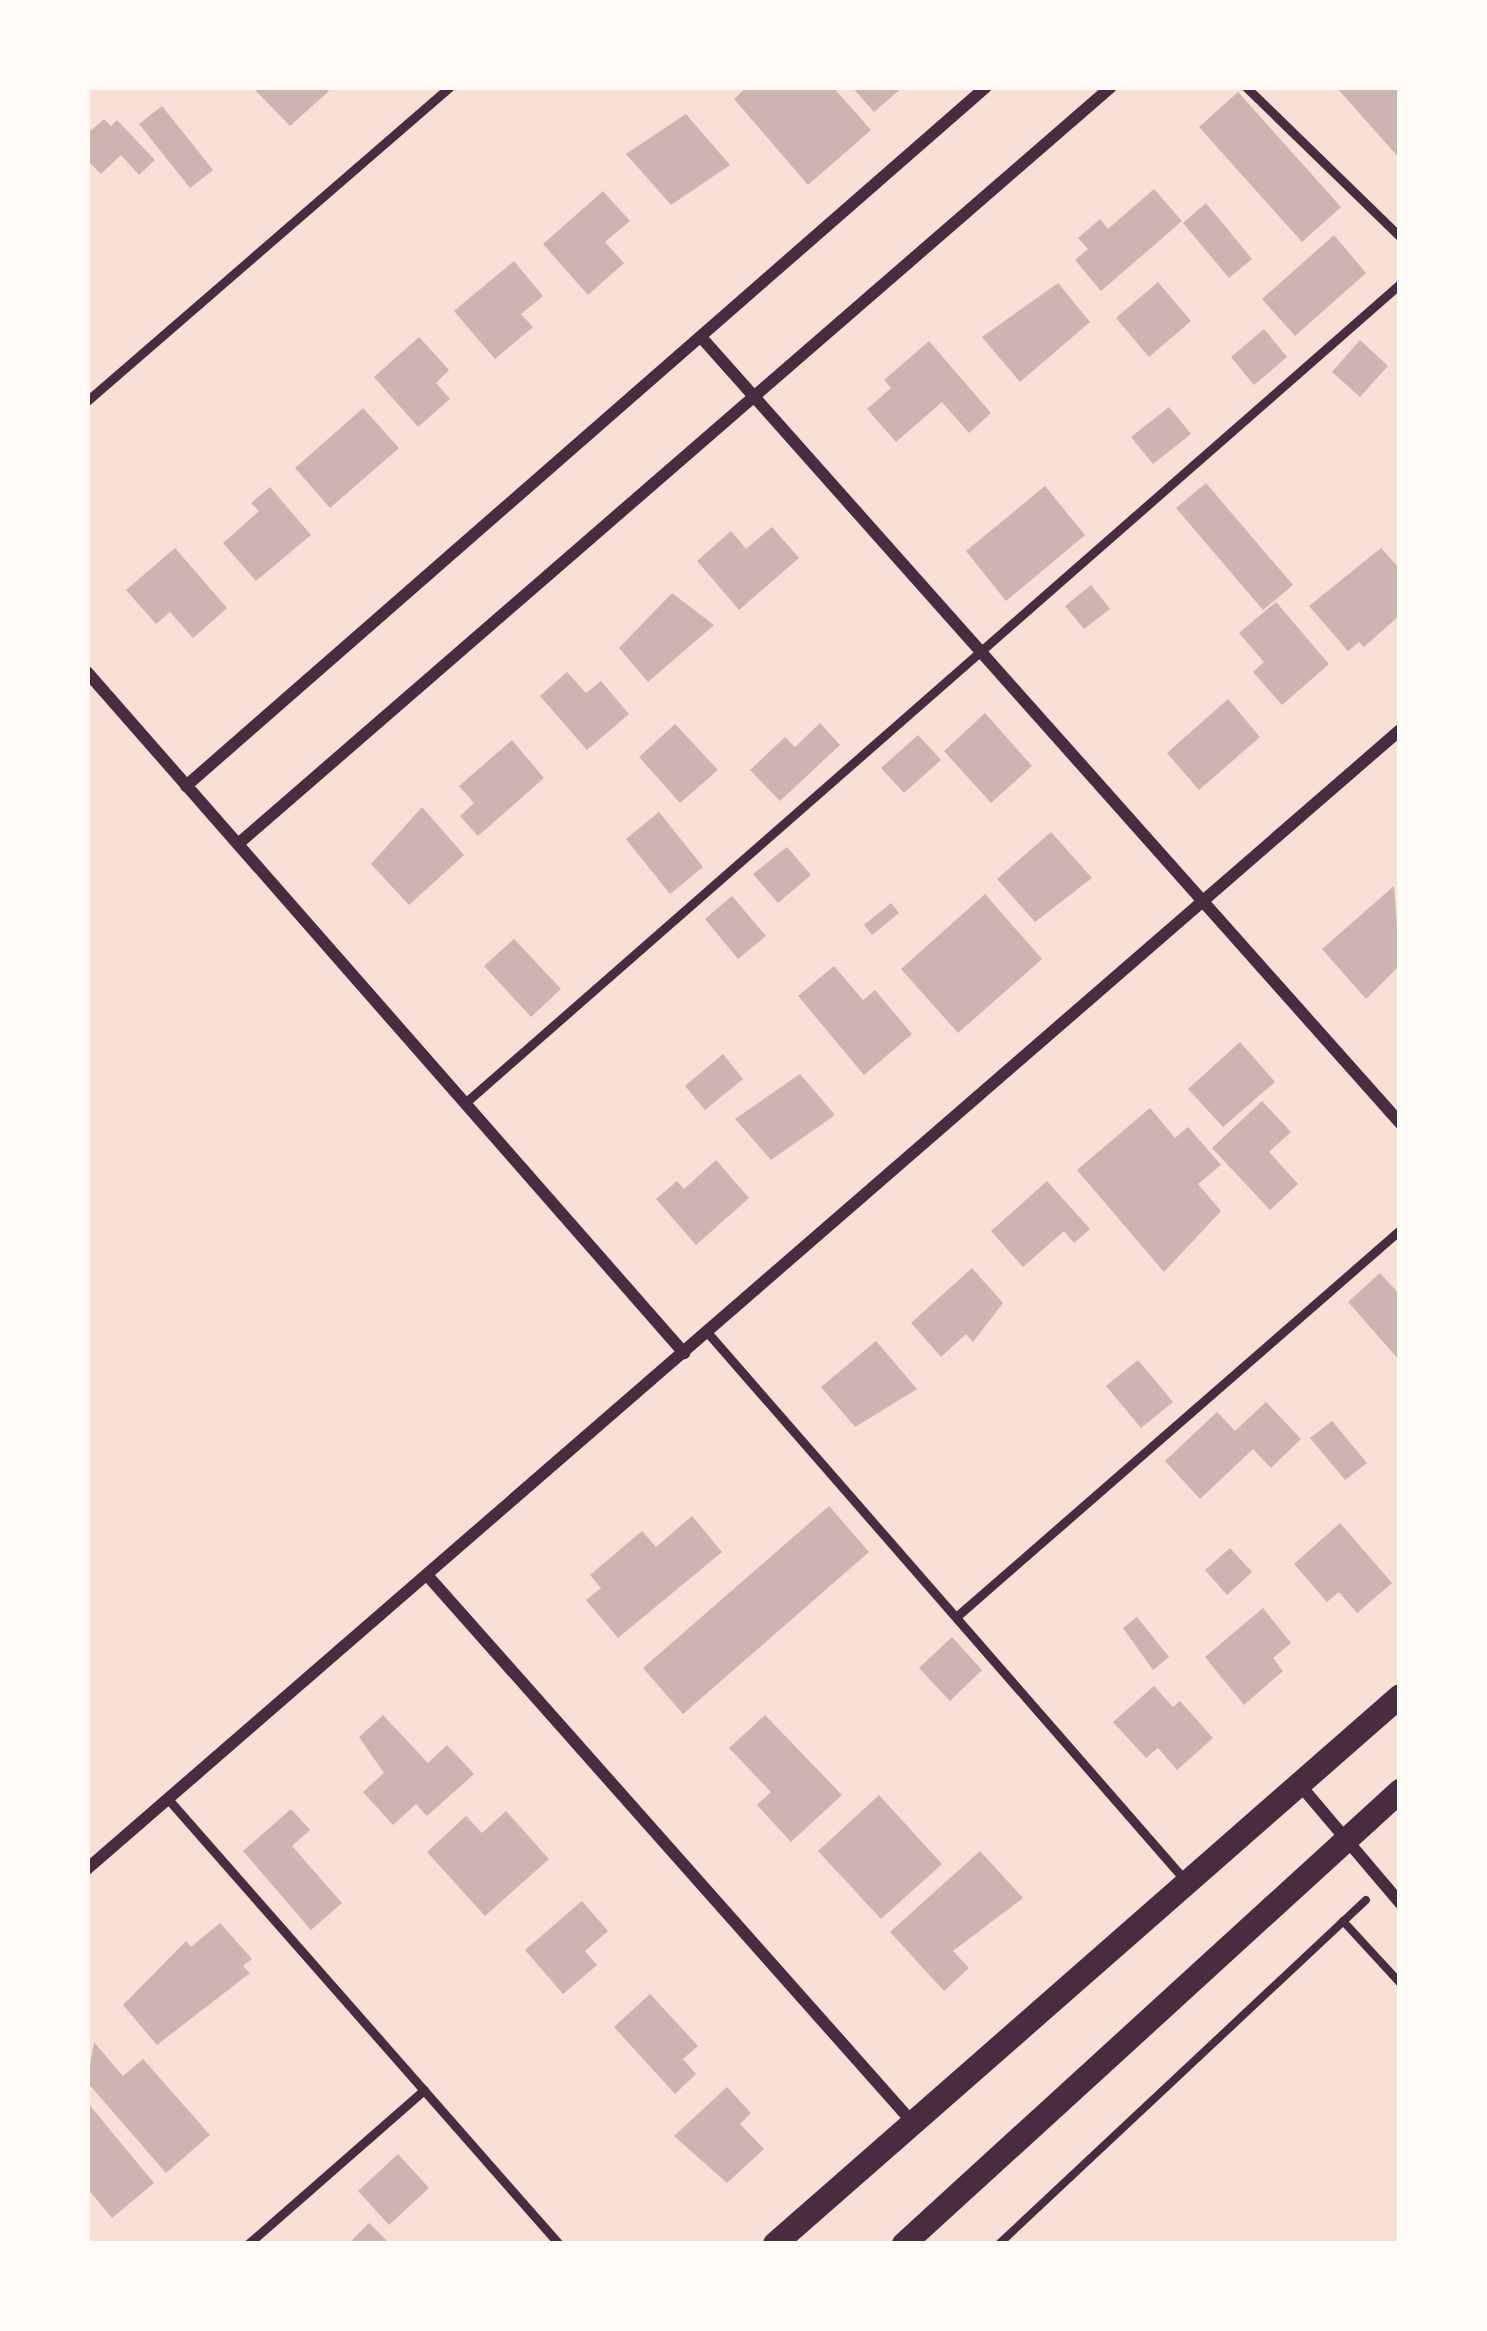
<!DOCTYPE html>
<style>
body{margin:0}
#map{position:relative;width:1487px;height:2331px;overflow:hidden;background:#f7e1d7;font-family:Raleway,sans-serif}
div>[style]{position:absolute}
.building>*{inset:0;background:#ccb4b1}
.path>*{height:8px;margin:-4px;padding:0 4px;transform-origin:4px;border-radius:4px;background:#4a2c40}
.service>*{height:9px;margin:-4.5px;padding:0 4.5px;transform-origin:4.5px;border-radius:4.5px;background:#4a2c40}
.minor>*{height:12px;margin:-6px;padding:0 6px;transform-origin:6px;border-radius:6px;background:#4a2c40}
.secondary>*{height:24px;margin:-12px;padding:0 12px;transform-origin:12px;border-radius:12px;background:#4a2c40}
span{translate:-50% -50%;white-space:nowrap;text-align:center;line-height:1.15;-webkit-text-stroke:9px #fffaf5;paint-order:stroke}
.frame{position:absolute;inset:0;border:90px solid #fffaf5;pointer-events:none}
</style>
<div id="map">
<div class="building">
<i style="clip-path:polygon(252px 87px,326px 87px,329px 91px,290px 126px)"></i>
<i style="clip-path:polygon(747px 87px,833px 87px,871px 130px,808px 185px,734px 99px)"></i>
<i style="clip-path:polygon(852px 87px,903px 87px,874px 112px)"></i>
<i style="clip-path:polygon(1336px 87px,1400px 87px,1400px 159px)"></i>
<i style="clip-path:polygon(1238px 92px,1341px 207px,1302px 242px,1199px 127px)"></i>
<i style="clip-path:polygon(162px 106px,213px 170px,190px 188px,139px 124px)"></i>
<i style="clip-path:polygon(686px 114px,730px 165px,671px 205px,626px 154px)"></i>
<i style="clip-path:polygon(104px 119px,111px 126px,117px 120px,155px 160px,139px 175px,121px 155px,101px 174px,87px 160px,87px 134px)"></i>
<i style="clip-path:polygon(1154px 189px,1182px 221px,1101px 291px,1075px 260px,1088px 249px,1078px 238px,1100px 219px,1108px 229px)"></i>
<i style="clip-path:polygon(603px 191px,630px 221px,605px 242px,624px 263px,588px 295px,543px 244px)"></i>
<i style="clip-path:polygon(1206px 203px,1252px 259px,1229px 278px,1183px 223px)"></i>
<i style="clip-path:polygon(1334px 235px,1366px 273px,1295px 336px,1262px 299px)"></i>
<i style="clip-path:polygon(514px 261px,543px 296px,521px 314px,533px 327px,495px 359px,454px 311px)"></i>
<i style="clip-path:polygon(1158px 282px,1191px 321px,1149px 357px,1116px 318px)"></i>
<i style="clip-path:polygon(1058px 283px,1090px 322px,1020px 382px,982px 337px)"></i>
<i style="clip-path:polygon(1264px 329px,1287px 357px,1254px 385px,1231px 357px)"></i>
<i style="clip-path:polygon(419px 337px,449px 370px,436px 383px,450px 399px,418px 427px,374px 377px)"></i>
<i style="clip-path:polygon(1360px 340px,1388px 366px,1360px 397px,1332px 372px)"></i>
<i style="clip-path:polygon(929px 341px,991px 413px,969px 433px,942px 402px,896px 442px,867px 409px,891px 388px,884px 380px)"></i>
<i style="clip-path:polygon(1169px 407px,1191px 434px,1153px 464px,1131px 437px)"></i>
<i style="clip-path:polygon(363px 408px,399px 448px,330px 508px,295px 468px)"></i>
<i style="clip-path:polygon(1206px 483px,1293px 585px,1263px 610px,1176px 508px)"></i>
<i style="clip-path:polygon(1045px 486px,1085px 535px,1006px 601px,966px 551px)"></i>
<i style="clip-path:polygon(270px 487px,311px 535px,256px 581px,223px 543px,259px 511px,251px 503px)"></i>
<i style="clip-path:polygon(772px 527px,799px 558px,739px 610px,697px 561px,731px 531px,746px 549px)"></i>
<i style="clip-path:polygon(175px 548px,227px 608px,193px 638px,170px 612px,156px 624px,126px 590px)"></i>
<i style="clip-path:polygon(1381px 548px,1400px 569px,1400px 615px,1364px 647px,1359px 642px,1348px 651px,1309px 606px)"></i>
<i style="clip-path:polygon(1091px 585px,1110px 609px,1084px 629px,1065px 606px)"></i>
<i style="clip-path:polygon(672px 593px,714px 625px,648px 682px,619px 648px)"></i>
<i style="clip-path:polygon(1276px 602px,1329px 664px,1282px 705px,1253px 672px,1264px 662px,1239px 633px)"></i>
<i style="clip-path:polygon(567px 672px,586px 693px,601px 681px,629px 714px,587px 750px,540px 696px)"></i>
<i style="clip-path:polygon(1228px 699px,1260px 737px,1199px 790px,1167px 753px)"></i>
<i style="clip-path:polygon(985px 713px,1032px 766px,991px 803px,944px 751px)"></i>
<i style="clip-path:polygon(820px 723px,840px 745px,780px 801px,750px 770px,785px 737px,795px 747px)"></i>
<i style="clip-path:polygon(675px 724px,718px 770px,680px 803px,639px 757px)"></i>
<i style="clip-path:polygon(918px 735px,941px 760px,904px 793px,881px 768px)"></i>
<i style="clip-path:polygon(512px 740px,544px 778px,478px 836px,460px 816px,474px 803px,459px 786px)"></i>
<i style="clip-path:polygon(422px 807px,464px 855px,409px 905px,371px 864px)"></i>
<i style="clip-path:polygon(659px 812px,703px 867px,670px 894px,626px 839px)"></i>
<i style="clip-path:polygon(1051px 832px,1092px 878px,1035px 922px,997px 879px)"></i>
<i style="clip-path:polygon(787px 847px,811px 875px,778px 903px,753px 874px)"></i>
<i style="clip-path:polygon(1394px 886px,1400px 965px,1366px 999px,1322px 949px)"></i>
<i style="clip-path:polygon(985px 894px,1042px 959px,958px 1033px,901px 969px)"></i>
<i style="clip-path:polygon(732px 896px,766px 936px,738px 959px,705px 919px)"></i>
<i style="clip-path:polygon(891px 903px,899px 913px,872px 935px,864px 925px)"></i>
<i style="clip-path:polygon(514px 939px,561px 989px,531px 1017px,484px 966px)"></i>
<i style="clip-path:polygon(834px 966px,863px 1000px,875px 990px,912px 1034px,864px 1075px,798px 996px)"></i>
<i style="clip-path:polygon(1240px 1042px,1275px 1082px,1223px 1127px,1188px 1089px)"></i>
<i style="clip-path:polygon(723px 1054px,743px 1079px,705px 1110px,685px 1086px)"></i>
<i style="clip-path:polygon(800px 1074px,835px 1115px,771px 1160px,735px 1119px)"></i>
<i style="clip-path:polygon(1262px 1101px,1291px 1132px,1269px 1152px,1298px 1184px,1270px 1210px,1212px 1148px)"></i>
<i style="clip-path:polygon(1150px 1108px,1175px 1138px,1188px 1127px,1221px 1165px,1198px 1184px,1221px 1211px,1164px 1272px,1077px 1170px)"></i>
<i style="clip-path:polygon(716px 1160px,749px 1198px,696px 1245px,656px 1199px,677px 1181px,684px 1189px)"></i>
<i style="clip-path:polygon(1047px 1181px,1090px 1229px,1074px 1243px,1064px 1231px,1023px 1267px,991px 1231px)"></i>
<i style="clip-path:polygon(972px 1268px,1003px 1303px,973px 1342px,966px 1334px,941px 1357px,911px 1323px)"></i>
<i style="clip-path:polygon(1380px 1273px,1400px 1295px,1400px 1361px,1348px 1302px)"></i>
<i style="clip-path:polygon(876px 1341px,917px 1389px,855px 1427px,821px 1387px)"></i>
<i style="clip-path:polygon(1138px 1360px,1173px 1402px,1141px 1428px,1106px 1386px)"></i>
<i style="clip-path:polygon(1266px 1402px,1301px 1439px,1271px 1468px,1253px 1449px,1200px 1499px,1165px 1461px,1217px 1412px,1235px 1431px)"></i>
<i style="clip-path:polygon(1332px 1421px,1367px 1463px,1345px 1480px,1310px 1438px)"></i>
<i style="clip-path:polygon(829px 1506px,869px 1552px,683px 1714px,643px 1668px)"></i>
<i style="clip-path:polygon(692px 1516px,722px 1552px,618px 1638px,586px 1600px,601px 1588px,590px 1575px,642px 1531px,656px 1547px)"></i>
<i style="clip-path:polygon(1340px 1523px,1392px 1583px,1357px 1613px,1339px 1592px,1327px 1602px,1294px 1564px)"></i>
<i style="clip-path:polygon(1230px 1548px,1252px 1572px,1227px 1595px,1205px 1570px)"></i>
<i style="clip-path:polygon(1263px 1608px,1291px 1643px,1273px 1658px,1283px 1671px,1244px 1705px,1205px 1657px)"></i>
<i style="clip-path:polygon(1137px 1617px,1169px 1657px,1153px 1670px,1123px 1628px)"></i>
<i style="clip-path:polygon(952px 1637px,982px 1670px,950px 1701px,919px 1668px)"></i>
<i style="clip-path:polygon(1154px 1686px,1173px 1707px,1180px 1701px,1213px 1738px,1177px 1770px,1158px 1748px,1146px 1758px,1113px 1722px)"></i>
<i style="clip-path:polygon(383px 1715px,428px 1763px,447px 1745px,474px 1774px,427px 1816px,416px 1804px,393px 1825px,363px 1792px,384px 1773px,359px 1737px)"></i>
<i style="clip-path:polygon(765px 1715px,842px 1795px,791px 1842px,757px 1805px,771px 1792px,729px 1748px)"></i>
<i style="clip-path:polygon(879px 1795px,942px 1864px,881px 1919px,818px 1851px)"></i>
<i style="clip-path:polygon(291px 1809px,310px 1830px,292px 1846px,342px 1903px,311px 1930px,243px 1851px)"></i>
<i style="clip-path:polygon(506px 1811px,549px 1859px,485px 1916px,427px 1852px,466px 1816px,482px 1833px)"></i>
<i style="clip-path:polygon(980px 1851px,1023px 1898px,953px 1951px,969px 1968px,944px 1991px,890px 1932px)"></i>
<i style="clip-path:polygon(582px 1901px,608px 1931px,585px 1951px,597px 1965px,563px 1994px,525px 1950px)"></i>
<i style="clip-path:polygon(220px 1923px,252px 1959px,243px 1966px,250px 1973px,157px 2045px,123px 2005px,186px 1941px,191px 1947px)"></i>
<i style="clip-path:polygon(650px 1994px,698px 2046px,683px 2059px,696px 2074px,675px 2094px,614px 2027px)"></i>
<i style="clip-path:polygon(94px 2042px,123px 2076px,143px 2059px,210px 2135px,166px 2173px,87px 2082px)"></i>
<i style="clip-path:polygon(727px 2087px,751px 2113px,740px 2124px,764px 2149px,727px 2183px,674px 2136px)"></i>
<i style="clip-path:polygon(87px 2102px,154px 2183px,112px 2218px,87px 2188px)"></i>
<i style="clip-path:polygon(398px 2154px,429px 2188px,389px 2225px,358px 2191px)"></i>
<i style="clip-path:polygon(369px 2223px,390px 2244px,348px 2244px)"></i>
</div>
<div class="path">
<i style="left:1343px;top:1921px;width:84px;rotate:47.4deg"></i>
<i style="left:999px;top:2244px;width:503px;rotate:-43.15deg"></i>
</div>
<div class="service">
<i style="left:1246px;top:87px;width:215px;rotate:44.2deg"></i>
<i style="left:87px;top:401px;width:480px;rotate:-40.9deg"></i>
<i style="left:465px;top:1103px;width:1243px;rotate:-41.22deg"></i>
<i style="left:707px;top:1332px;width:726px;rotate:48.91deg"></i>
<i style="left:956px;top:1617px;width:589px;rotate:-41.08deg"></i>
<i style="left:168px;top:1799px;width:592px;rotate:48.7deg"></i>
<i style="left:248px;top:2244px;width:234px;rotate:-41.2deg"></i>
</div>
<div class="minor">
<i style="left:701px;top:337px;width:1052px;rotate:48.35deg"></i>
<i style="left:87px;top:672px;width:906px;rotate:48.76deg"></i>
<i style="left:186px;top:786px;width:1062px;rotate:-41.15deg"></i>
<i style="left:238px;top:844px;width:1155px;rotate:-40.93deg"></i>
<i style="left:427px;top:1575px;width:732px;rotate:48.43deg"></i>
<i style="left:1300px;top:1785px;width:155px;rotate:49.7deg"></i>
<i style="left:87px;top:1869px;width:1738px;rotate:-40.94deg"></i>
</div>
<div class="secondary">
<i style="left:775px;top:2244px;width:831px;rotate:-41.24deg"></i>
<i style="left:904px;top:2244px;width:672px;rotate:-42.41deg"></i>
</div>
<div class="frame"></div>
</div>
